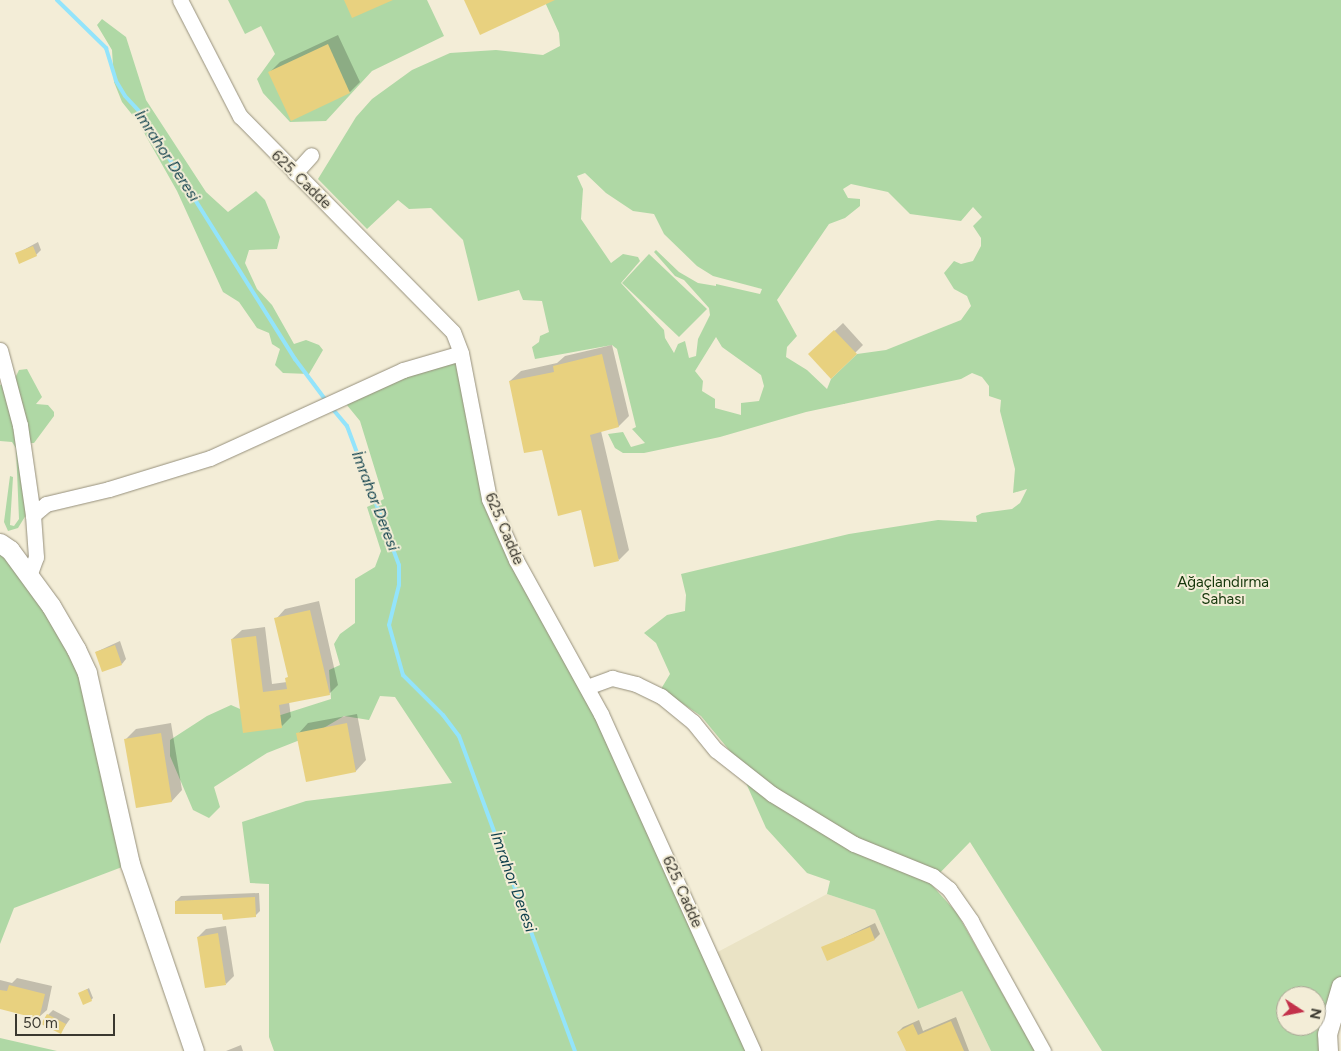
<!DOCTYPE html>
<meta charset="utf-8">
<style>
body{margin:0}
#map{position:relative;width:1341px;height:1051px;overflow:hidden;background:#f3edd7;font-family:Figtree,sans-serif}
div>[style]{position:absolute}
.built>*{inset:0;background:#eae3c5}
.green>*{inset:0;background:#afd8a5}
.shadow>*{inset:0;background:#0003}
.stream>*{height:4px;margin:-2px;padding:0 2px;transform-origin:2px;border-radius:2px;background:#93e4fb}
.building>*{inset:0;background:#e8d17f}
.roads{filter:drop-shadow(0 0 1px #96907c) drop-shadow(0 0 1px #96907c)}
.minor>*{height:15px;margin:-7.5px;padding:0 7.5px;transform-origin:7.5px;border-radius:7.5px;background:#fff}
.tertiary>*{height:19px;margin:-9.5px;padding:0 9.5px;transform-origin:9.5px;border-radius:9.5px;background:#fff}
span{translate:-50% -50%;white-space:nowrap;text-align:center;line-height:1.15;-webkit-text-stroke:4px #f3edd7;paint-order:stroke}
.street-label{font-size:15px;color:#3a382f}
.park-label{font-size:15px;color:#15370b}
.water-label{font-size:16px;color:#0e3f4b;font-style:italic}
.north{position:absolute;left:1276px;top:986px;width:50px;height:50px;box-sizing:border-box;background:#f3edd7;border:1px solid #a9a594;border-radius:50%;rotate:101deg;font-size:14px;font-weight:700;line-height:20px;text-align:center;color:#3a382f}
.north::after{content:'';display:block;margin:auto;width:18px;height:22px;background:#c3324b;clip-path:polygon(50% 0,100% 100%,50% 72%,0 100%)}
.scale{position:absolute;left:15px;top:1014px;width:100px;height:22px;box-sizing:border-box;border:2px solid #3a382f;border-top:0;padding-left:6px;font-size:15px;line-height:18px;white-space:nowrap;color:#3a382f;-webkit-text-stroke:4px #f3edd7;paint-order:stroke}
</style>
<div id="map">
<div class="built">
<i style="clip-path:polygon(827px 894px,875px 910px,918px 1009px,962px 991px,991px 1051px,753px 1051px,710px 956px)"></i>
</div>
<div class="green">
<i style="clip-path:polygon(228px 0,427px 0,444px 36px,372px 71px,326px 121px,290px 122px,263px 93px,257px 79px,275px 54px,261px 26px,245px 34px)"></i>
<i style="clip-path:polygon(evenodd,544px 0,1341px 0,1341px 986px,1328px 1051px,1102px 1051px,970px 842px,930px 883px,957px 913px,1035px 1051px,991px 1051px,962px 991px,918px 1009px,875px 910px,827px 894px,830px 881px,807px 873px,766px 828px,734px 756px,701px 716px,661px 689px,670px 674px,656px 643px,644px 633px,667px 615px,685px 611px,686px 595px,681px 574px,849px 534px,938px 520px,977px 522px,976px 516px,982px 513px,1012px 509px,1020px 503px,1027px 489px,1013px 493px,1015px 469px,1000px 411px,1001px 400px,989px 396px,989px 386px,982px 377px,972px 373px,961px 379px,806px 412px,720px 437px,644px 453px,623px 453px,615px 448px,608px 434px,623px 432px,631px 447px,645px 443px,632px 429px,636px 427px,617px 349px,612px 345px,535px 359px,532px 347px,539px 342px,540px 336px,549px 332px,542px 301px,523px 300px,519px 290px,478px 301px,463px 240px,431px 208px,409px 209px,398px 200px,367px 229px,318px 179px,356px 117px,372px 99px,412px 70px,450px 53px,496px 50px,543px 55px,560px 46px,559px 33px,544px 0,585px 173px,606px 193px,633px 211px,654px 214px,664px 234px,697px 266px,713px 276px,762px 289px,760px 294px,716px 284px,716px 286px,698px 283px,679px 272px,656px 250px,654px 252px,675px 276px,684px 280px,709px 308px,710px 315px,698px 339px,696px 356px,689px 358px,685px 341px,678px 344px,674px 353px,665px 338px,664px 330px,621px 283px,640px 261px,638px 257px,623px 254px,611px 263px,581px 219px,583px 189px,577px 176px,585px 173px,544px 0,851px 184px,888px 192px,910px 214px,961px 221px,973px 207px,982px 217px,973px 226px,981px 238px,981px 246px,973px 261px,961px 264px,954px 261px,944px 273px,954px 289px,967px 296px,971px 306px,961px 320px,886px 350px,857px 354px,831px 379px,827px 389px,807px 370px,786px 357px,787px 347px,797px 336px,777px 300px,829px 224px,845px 218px,860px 206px,860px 199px,848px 198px,843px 189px,851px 184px,544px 0,716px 337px,722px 347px,761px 375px,764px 386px,759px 401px,741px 403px,741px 415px,715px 408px,715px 399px,702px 391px,703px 381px,695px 371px,716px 337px,544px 0,1286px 996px,1316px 996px,1316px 1026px,1286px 1026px,1286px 996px)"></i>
<i style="clip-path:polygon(102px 19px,126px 37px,146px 100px,206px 192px,228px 212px,256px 191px,265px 200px,280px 237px,277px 249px,249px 250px,245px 263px,257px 289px,272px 305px,294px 344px,306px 340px,319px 345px,323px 350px,309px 374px,283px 373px,275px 365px,280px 349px,272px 344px,269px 333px,257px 328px,239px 302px,223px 292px,177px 191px,138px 122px,122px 102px,114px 82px,112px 50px,97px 25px)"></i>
<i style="clip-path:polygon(649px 254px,707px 309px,679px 337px,622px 283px)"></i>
<i style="clip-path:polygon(461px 353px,489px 499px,570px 653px,753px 1051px,274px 1051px,269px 1037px,269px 884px,250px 883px,242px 822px,306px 801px,452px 783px,395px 697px,380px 696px,369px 720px,344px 716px,310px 736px,267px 753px,214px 787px,220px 807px,209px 818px,193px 810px,170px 756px,170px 740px,207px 716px,231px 705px,265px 720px,331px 699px,329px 670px,340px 665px,334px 644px,340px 634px,355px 623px,355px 579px,375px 567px,381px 551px,367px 507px,384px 499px,360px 421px,342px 399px)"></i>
<i style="clip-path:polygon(27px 369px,42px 397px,36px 404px,48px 405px,54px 412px,54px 416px,34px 443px,30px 443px,26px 515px,18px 528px,8px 531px,4px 522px,10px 476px,13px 477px,10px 525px,14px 526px,19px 519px,16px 448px,12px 442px,0 441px,0 385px,15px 378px,19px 370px)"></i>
<i style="clip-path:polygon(0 543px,76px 649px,130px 864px,14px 908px,0 944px)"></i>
<i style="clip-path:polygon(0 1038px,57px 1051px,0 1051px)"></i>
</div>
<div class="shadow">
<i style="clip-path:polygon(338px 35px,360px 82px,350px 92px,270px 72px,280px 62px)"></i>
<i style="clip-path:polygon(38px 242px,41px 250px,36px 255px,16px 254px)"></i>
<i style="clip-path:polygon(843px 323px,863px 345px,831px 377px,810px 354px)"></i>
<i style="clip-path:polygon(612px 345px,629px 416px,619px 426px,601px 431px,629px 550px,619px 560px,543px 448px,510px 381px,521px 371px,557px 363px,565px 356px)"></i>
<i style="clip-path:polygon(319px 601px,338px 685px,329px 694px,289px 702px,291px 717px,282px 726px,232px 639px,242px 630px,265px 627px,272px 684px,287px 682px,289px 676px,276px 619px,285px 609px)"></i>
<i style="clip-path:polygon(120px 641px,126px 659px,122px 664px,96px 652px)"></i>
<i style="clip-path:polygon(357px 714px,366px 760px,356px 771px,307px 781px,298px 734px,308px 723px)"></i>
<i style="clip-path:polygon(171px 723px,182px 790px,172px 801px,137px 807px,125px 740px,136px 729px)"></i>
<i style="clip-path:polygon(259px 893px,260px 911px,255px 916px,176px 901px,181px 896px)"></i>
<i style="clip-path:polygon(875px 923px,880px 934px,875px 939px,823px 948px)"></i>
<i style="clip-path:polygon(226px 926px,234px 976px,226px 984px,198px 937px,206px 929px)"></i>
<i style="clip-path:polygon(17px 978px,52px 986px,47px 1010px,39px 1017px,0 1008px,0 980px,12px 983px)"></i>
<i style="clip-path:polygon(89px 988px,93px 998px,91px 1000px,79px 994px)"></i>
<i style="clip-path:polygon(53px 1010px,70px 1019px,60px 1033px,48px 1015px)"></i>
<i style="clip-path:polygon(956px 1017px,969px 1051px,907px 1051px,898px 1032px,903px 1027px,919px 1020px,923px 1031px)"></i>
<i style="clip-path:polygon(241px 1045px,243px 1051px,225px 1051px,226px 1051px)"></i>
</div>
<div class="stream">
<i style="left:57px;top:0;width:69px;rotate:44.4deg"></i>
<i style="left:106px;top:48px;width:34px;rotate:73deg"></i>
<i style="left:116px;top:81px;width:17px;rotate:59deg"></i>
<i style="left:125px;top:96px;width:22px;rotate:47deg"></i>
<i style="left:140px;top:112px;width:292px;rotate:57.9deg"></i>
<i style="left:295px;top:359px;width:54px;rotate:53.3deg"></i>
<i style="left:331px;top:407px;width:25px;rotate:50deg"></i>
<i style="left:347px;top:426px;width:148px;rotate:69.5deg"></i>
<i style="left:399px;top:565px;width:20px;rotate:90deg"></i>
<i style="left:399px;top:585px;width:41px;rotate:104deg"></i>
<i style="left:389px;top:625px;width:52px;rotate:74.4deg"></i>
<i style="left:403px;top:675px;width:57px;rotate:45deg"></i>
<i style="left:443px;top:715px;width:26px;rotate:53deg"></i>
<i style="left:459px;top:736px;width:336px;rotate:69.8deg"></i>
</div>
<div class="building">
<i style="clip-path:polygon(344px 0,393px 0,352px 18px)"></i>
<i style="clip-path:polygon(464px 0,555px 0,480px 35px)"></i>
<i style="clip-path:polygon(328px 44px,350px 93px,291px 121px,268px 72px)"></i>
<i style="clip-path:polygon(33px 246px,37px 256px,19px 264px,15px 253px)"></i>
<i style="clip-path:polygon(834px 330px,857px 354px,831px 379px,808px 354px)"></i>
<i style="clip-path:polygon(602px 354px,619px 427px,590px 435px,619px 561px,594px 567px,581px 510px,558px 516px,542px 450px,524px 453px,509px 381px,554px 372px,553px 366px)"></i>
<i style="clip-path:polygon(310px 610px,330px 695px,279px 705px,282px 728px,243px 733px,231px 639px,256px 636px,263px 692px,287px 689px,285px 678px,288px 677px,274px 618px)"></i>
<i style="clip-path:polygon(115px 645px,122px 665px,102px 672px,95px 652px)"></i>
<i style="clip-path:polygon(347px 723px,356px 772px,306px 782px,296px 733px)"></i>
<i style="clip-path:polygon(161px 733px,172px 802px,136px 808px,124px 739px)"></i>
<i style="clip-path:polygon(255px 897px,256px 917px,223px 920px,222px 914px,175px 914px,175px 901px)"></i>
<i style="clip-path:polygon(870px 927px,875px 940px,827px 961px,821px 947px)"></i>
<i style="clip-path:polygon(218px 933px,226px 985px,205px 988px,197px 937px)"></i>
<i style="clip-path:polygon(9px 985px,45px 994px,39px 1019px,0 1009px,0 990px,7px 991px)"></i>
<i style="clip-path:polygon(87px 989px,92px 1001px,83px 1005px,78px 993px)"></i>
<i style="clip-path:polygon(47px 1014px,66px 1024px,61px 1034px,41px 1024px)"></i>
<i style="clip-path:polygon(951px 1021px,964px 1051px,906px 1051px,897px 1032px,913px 1024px,918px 1035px)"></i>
</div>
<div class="roads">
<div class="minor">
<i style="left:180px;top:0;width:131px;rotate:62.7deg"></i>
<i style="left:240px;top:116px;width:303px;rotate:45.4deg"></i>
<i style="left:453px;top:332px;width:22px;rotate:69deg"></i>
<i style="left:461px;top:353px;width:149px;rotate:79.1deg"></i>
<i style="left:489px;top:499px;width:67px;rotate:66.1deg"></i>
<i style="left:516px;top:560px;width:176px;rotate:61.1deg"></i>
<i style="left:601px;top:714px;width:370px;rotate:65.7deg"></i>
<i style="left:295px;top:173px;width:24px;rotate:-48deg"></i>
<i style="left:0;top:350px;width:78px;rotate:75.1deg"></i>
<i style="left:20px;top:425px;width:91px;rotate:81.8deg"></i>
<i style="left:29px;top:576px;width:20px;rotate:-70deg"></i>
<i style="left:36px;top:557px;width:42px;rotate:-94.1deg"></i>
<i style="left:33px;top:515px;width:17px;rotate:-40deg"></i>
<i style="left:46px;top:504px;width:65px;rotate:-13.4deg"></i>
<i style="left:109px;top:489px;width:106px;rotate:-17.1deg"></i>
<i style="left:210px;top:458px;width:212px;rotate:-24.5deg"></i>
<i style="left:403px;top:370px;width:60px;rotate:-16.3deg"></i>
<i style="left:587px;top:687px;width:27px;rotate:-20deg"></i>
<i style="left:612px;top:678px;width:25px;rotate:14deg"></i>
<i style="left:636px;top:684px;width:28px;rotate:26deg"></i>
<i style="left:661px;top:696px;width:41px;rotate:39.1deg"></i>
<i style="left:693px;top:722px;width:36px;rotate:51deg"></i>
<i style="left:716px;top:750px;width:71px;rotate:38.2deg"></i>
<i style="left:772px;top:794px;width:96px;rotate:31.4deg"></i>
<i style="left:854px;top:844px;width:85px;rotate:22.1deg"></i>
<i style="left:933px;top:876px;width:21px;rotate:39deg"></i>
<i style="left:949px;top:889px;width:39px;rotate:55deg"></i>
<i style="left:971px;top:921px;width:149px;rotate:61deg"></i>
</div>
<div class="tertiary">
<i style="left:0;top:543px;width:12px;rotate:35deg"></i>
<i style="left:10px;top:550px;width:69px;rotate:53.8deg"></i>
<i style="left:51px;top:606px;width:50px;rotate:59.8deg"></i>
<i style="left:76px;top:649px;width:26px;rotate:65deg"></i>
<i style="left:87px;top:673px;width:196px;rotate:77.3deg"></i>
<i style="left:130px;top:864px;width:198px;rotate:71.1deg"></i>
<i style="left:1328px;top:1051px;width:17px;rotate:-93deg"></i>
<i style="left:1327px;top:1034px;width:50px;rotate:-73.7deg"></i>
</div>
</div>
<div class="street-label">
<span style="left:301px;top:180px;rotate:44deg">625. Cadde</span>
<span style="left:504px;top:529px;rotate:67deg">625. Cadde</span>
<span style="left:682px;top:892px;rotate:66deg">625. Cadde</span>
</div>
<div class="park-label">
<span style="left:1223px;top:591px">Ağaçlandırma<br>Sahası</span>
</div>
<div class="water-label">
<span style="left:167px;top:156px;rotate:57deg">İmrahor Deresi</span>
<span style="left:375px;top:501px;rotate:69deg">İmrahor Deresi</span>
<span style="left:513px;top:882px;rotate:70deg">İmrahor Deresi</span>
</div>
<div class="north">N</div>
<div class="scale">50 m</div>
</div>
